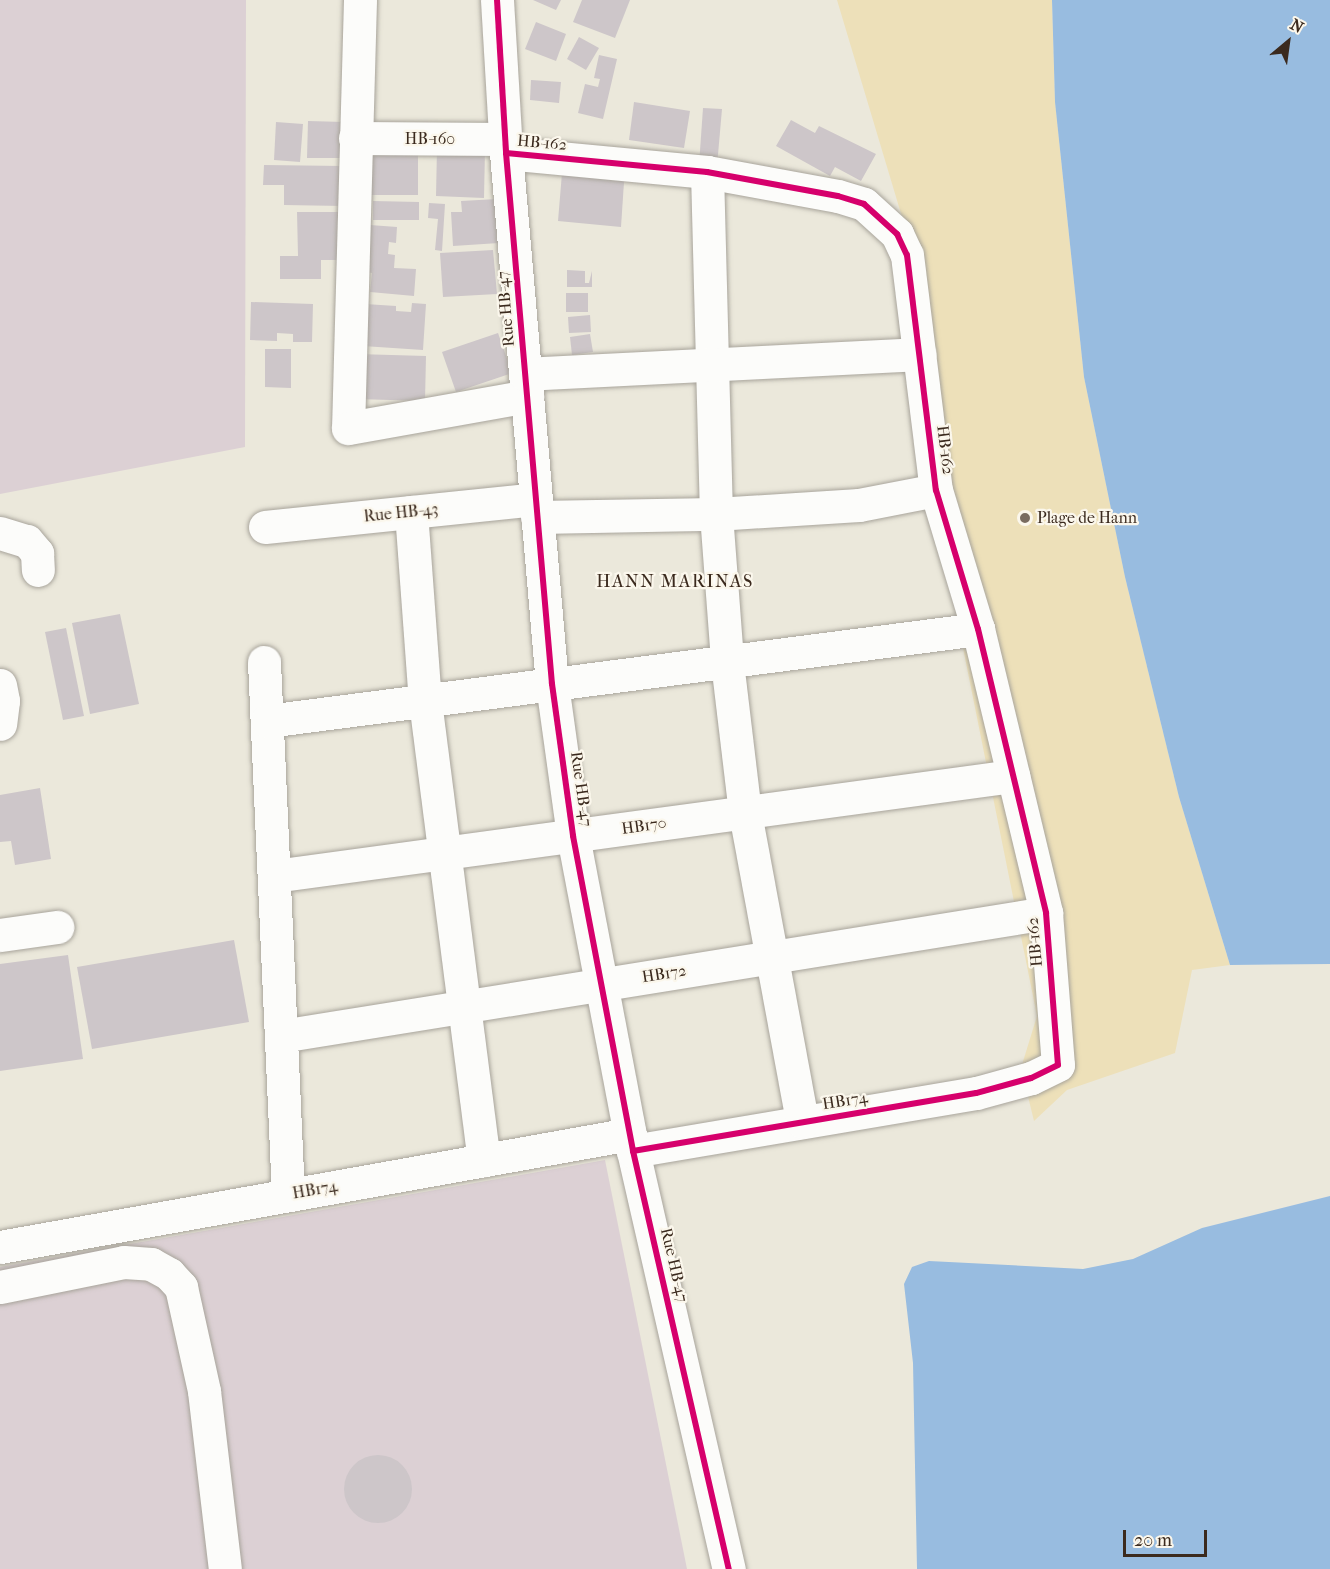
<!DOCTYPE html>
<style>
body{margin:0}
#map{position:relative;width:1330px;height:1569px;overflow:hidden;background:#ebe8db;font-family:"IM FELL French Canon",serif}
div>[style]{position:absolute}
.industrial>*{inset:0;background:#dcd0d4}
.sand>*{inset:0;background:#ede0b9}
.water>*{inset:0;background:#98bce0}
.building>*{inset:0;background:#cdc6c9}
.round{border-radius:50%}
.roads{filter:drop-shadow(0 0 2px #a8a49b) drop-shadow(0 0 2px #a8a49b)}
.minor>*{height:33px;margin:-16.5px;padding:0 16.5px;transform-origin:16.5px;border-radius:16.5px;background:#fcfcfa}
.cycleway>*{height:6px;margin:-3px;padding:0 3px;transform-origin:3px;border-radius:3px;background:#d6006c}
.dots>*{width:16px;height:16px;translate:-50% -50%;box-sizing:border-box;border:3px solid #fbf7ec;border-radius:50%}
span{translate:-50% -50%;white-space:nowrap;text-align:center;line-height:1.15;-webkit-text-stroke:4.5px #fbf7ec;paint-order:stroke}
.street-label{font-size:16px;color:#3b2a1e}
.poi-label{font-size:16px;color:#3b2a1e}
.left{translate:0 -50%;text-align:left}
.neighbourhood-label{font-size:18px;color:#3b2a1e;letter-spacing:1.5px}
.north{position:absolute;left:1258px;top:12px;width:60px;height:60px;-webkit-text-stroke:4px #fbf7ec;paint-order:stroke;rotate:29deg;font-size:16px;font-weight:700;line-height:24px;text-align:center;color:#3b2a1e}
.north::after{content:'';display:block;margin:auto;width:21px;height:27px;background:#3b2a1e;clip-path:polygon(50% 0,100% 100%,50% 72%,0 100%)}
.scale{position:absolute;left:1123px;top:1530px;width:84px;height:27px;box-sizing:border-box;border:3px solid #3b2a1e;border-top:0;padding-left:8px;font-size:18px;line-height:21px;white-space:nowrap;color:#3b2a1e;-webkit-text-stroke:4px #fbf7ec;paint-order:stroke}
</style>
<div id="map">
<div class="industrial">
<i style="clip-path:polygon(0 0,246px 0,245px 447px,0 494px)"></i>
<i style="clip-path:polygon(605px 1160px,687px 1569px,0 1569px,0 1267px)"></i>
</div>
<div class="sand">
<i style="clip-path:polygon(837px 0,1052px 0,1055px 102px,1084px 377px,1125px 577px,1179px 797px,1230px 965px,1192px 970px,1175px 1053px,1067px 1090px,1034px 1121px,1021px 1068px,1037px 1016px,925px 459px,905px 227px)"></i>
</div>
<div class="water">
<i style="clip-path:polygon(1052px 0,1330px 0,1330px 964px,1230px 965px,1179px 797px,1125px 577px,1084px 377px,1055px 102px)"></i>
<i style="clip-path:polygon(1330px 1196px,1330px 1569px,917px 1569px,913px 1363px,904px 1284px,912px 1267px,929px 1261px,1083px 1269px,1133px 1259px,1202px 1228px)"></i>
</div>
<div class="building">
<i style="clip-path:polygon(533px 0,561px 0,556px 10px)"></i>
<i style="clip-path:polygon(582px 0,630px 0,615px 38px,573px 22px)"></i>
<i style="clip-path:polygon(536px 22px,566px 34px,556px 61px,525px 49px)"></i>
<i style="clip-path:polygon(579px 37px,599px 48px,586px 70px,567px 59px)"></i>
<i style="clip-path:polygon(599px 55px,617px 59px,603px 119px,578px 113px,585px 84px,598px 87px,600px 79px,594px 78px)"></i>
<i style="clip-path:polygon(531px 80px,561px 82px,559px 103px,530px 100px)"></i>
<i style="clip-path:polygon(634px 102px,690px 111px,684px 148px,629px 140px)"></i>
<i style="clip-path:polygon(703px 108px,722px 109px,717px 166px,699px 165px)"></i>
<i style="clip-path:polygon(791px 120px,815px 133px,819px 126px,876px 154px,861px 181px,835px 167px,830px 176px,776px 146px)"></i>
<i style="clip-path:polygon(308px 121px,344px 122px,344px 158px,307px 158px)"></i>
<i style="clip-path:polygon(276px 122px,303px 124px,300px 162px,274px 160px)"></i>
<i style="clip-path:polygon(437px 148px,485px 150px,484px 198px,436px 196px)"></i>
<i style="clip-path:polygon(365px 150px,418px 150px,418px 195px,365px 195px)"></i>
<i style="clip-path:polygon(563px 161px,625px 167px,621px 227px,558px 221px)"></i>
<i style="clip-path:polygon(264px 165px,343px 166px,343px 206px,284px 205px,284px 185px,263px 185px)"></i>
<i style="clip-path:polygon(497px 199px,499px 243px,453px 246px,451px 212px,462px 212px,461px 201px)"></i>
<i style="clip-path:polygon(373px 201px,419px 202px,419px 220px,373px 220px)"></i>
<i style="clip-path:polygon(429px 203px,445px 204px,442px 251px,435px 250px,438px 219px,428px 218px)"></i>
<i style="clip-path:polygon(297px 212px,341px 212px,342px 260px,321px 260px,321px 279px,280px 279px,280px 256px,298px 256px)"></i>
<i style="clip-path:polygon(370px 225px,397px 227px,396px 243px,389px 242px,388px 254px,395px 255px,394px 268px,416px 269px,414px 296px,370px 292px,372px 273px,360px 271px)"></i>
<i style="clip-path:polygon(493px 250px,497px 294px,443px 297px,440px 253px)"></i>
<i style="clip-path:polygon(567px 270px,585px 271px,585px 283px,589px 283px,592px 271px,592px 287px,567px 287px)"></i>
<i style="clip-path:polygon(566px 293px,588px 293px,588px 312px,566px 312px)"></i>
<i style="clip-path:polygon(251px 302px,313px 304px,312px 342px,293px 342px,293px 334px,277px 333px,277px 341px,250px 340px)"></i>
<i style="clip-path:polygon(412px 303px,426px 304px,423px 350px,363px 346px,365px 304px,396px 306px,396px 311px,411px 312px)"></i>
<i style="clip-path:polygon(590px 315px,591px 332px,569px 333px,568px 317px)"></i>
<i style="clip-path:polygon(498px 333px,512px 373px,456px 392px,442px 352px)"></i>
<i style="clip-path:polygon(590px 334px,593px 352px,572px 355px,570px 337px)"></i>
<i style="clip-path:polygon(265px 349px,291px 349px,291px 388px,265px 387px)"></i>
<i style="clip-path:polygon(357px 354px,426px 356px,425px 401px,356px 399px)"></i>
<i style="clip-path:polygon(120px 614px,139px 704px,90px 714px,72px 623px)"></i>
<i style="clip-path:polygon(66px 628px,84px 716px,63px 720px,45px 632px)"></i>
<i style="clip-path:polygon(40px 788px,51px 859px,15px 865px,11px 841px,0 842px,0 795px)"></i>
<i style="clip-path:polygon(234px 940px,249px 1022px,92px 1049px,77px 967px)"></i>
<i style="clip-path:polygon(68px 955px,83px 1059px,0 1071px,0 964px)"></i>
<i class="round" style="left:344px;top:1455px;width:68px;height:68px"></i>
</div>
<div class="roads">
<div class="minor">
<i style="left:360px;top:0;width:428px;rotate:91.6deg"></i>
<i style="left:348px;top:428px;width:182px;rotate:-10.1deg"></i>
<i style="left:497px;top:0;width:153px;rotate:86.6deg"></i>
<i style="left:506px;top:153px;width:533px;rotate:85.05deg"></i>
<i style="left:552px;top:684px;width:153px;rotate:82.1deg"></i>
<i style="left:573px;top:836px;width:321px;rotate:79.2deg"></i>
<i style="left:633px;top:1151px;width:429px;rotate:77.1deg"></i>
<i style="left:355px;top:138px;width:150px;rotate:0.4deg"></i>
<i style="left:506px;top:153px;width:202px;rotate:5.4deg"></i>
<i style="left:707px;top:172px;width:133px;rotate:10.4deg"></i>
<i style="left:838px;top:196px;width:27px;rotate:17deg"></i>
<i style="left:864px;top:204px;width:45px;rotate:42.3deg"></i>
<i style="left:897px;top:234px;width:23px;rotate:65deg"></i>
<i style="left:907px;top:255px;width:237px;rotate:83deg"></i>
<i style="left:936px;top:490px;width:145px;rotate:73.2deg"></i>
<i style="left:978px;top:629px;width:292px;rotate:76.5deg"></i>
<i style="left:1046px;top:913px;width:152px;rotate:85.5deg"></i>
<i style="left:1058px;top:1065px;width:30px;rotate:154deg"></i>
<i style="left:1031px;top:1078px;width:57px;rotate:164.7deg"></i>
<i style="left:976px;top:1093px;width:348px;rotate:170.4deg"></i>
<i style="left:707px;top:172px;width:342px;rotate:88.5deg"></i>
<i style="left:716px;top:514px;width:148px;rotate:85.7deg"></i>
<i style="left:727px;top:662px;width:152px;rotate:83.2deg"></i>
<i style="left:745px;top:813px;width:314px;rotate:79.5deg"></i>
<i style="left:525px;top:374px;width:395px;rotate:-2.9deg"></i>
<i style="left:411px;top:512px;width:190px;rotate:85.8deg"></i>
<i style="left:425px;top:701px;width:463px;rotate:82.7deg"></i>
<i style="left:537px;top:517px;width:179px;rotate:-1deg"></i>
<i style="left:716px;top:514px;width:143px;rotate:-3.6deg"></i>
<i style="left:859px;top:505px;width:78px;rotate:-11deg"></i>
<i style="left:265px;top:527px;width:272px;rotate:-5.9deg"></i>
<i style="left:0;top:533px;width:28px;rotate:17deg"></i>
<i style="left:27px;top:541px;width:16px;rotate:50deg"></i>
<i style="left:37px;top:553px;width:17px;rotate:87deg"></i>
<i style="left:264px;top:662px;width:534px;rotate:87.42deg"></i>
<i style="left:0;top:685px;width:16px;rotate:79deg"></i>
<i style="left:3px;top:701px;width:23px;rotate:97deg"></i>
<i style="left:267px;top:721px;width:717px;rotate:-7.37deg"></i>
<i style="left:274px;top:876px;width:746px;rotate:-7.71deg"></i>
<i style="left:0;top:935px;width:58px;rotate:-8deg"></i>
<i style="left:281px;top:1036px;width:775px;rotate:-9.13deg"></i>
<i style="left:0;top:1247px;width:640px;rotate:-10.17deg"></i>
<i style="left:0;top:1287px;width:126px;rotate:-11.4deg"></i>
<i style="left:124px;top:1262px;width:27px;rotate:4deg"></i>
<i style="left:151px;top:1264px;width:21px;rotate:29deg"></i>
<i style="left:169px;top:1274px;width:18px;rotate:47deg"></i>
<i style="left:181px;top:1287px;width:107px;rotate:77.5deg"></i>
<i style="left:204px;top:1391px;width:179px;rotate:83.3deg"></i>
</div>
</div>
<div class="cycleway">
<i style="left:497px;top:0;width:153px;rotate:86.6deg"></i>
<i style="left:506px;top:153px;width:533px;rotate:85.05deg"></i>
<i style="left:552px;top:684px;width:153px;rotate:82.1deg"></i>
<i style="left:573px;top:836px;width:321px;rotate:79.2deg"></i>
<i style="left:633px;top:1151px;width:429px;rotate:77.1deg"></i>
<i style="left:506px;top:153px;width:202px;rotate:5.4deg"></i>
<i style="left:707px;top:172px;width:133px;rotate:10.4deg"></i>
<i style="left:838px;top:196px;width:27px;rotate:17deg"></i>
<i style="left:864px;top:204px;width:45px;rotate:42.3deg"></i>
<i style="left:897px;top:234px;width:23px;rotate:65deg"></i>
<i style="left:907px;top:255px;width:237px;rotate:83deg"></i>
<i style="left:936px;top:490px;width:145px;rotate:73.2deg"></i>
<i style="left:978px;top:629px;width:292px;rotate:76.5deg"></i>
<i style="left:1046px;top:913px;width:152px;rotate:85.5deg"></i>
<i style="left:1058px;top:1065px;width:30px;rotate:154deg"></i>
<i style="left:1031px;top:1078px;width:57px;rotate:164.7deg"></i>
<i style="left:976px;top:1093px;width:348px;rotate:170.4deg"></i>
</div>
<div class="dots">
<i style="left:1025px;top:518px;background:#796c60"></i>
</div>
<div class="street-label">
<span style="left:430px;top:139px">HB-160</span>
<span style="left:542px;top:143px;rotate:5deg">HB-162</span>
<span style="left:506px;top:309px;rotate:-95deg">Rue HB-47</span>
<span style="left:945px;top:450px;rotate:83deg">HB-162</span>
<span style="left:401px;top:513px;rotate:-6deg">Rue HB-43</span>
<span style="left:581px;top:789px;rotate:82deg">Rue HB-47</span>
<span style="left:644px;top:826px;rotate:-8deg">HB170</span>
<span style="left:1035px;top:942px;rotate:-95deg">HB-162</span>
<span style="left:664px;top:974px;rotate:-9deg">HB172</span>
<span style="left:845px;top:1101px;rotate:-9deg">HB174</span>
<span style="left:315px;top:1190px;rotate:-10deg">HB174</span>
<span style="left:674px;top:1265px;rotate:77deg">Rue HB-47</span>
</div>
<div class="poi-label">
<span class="left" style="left:1037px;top:518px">Plage de Hann</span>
</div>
<div class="neighbourhood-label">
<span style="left:675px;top:582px">HANN MARINAS</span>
</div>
<div class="north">N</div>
<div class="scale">20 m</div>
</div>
